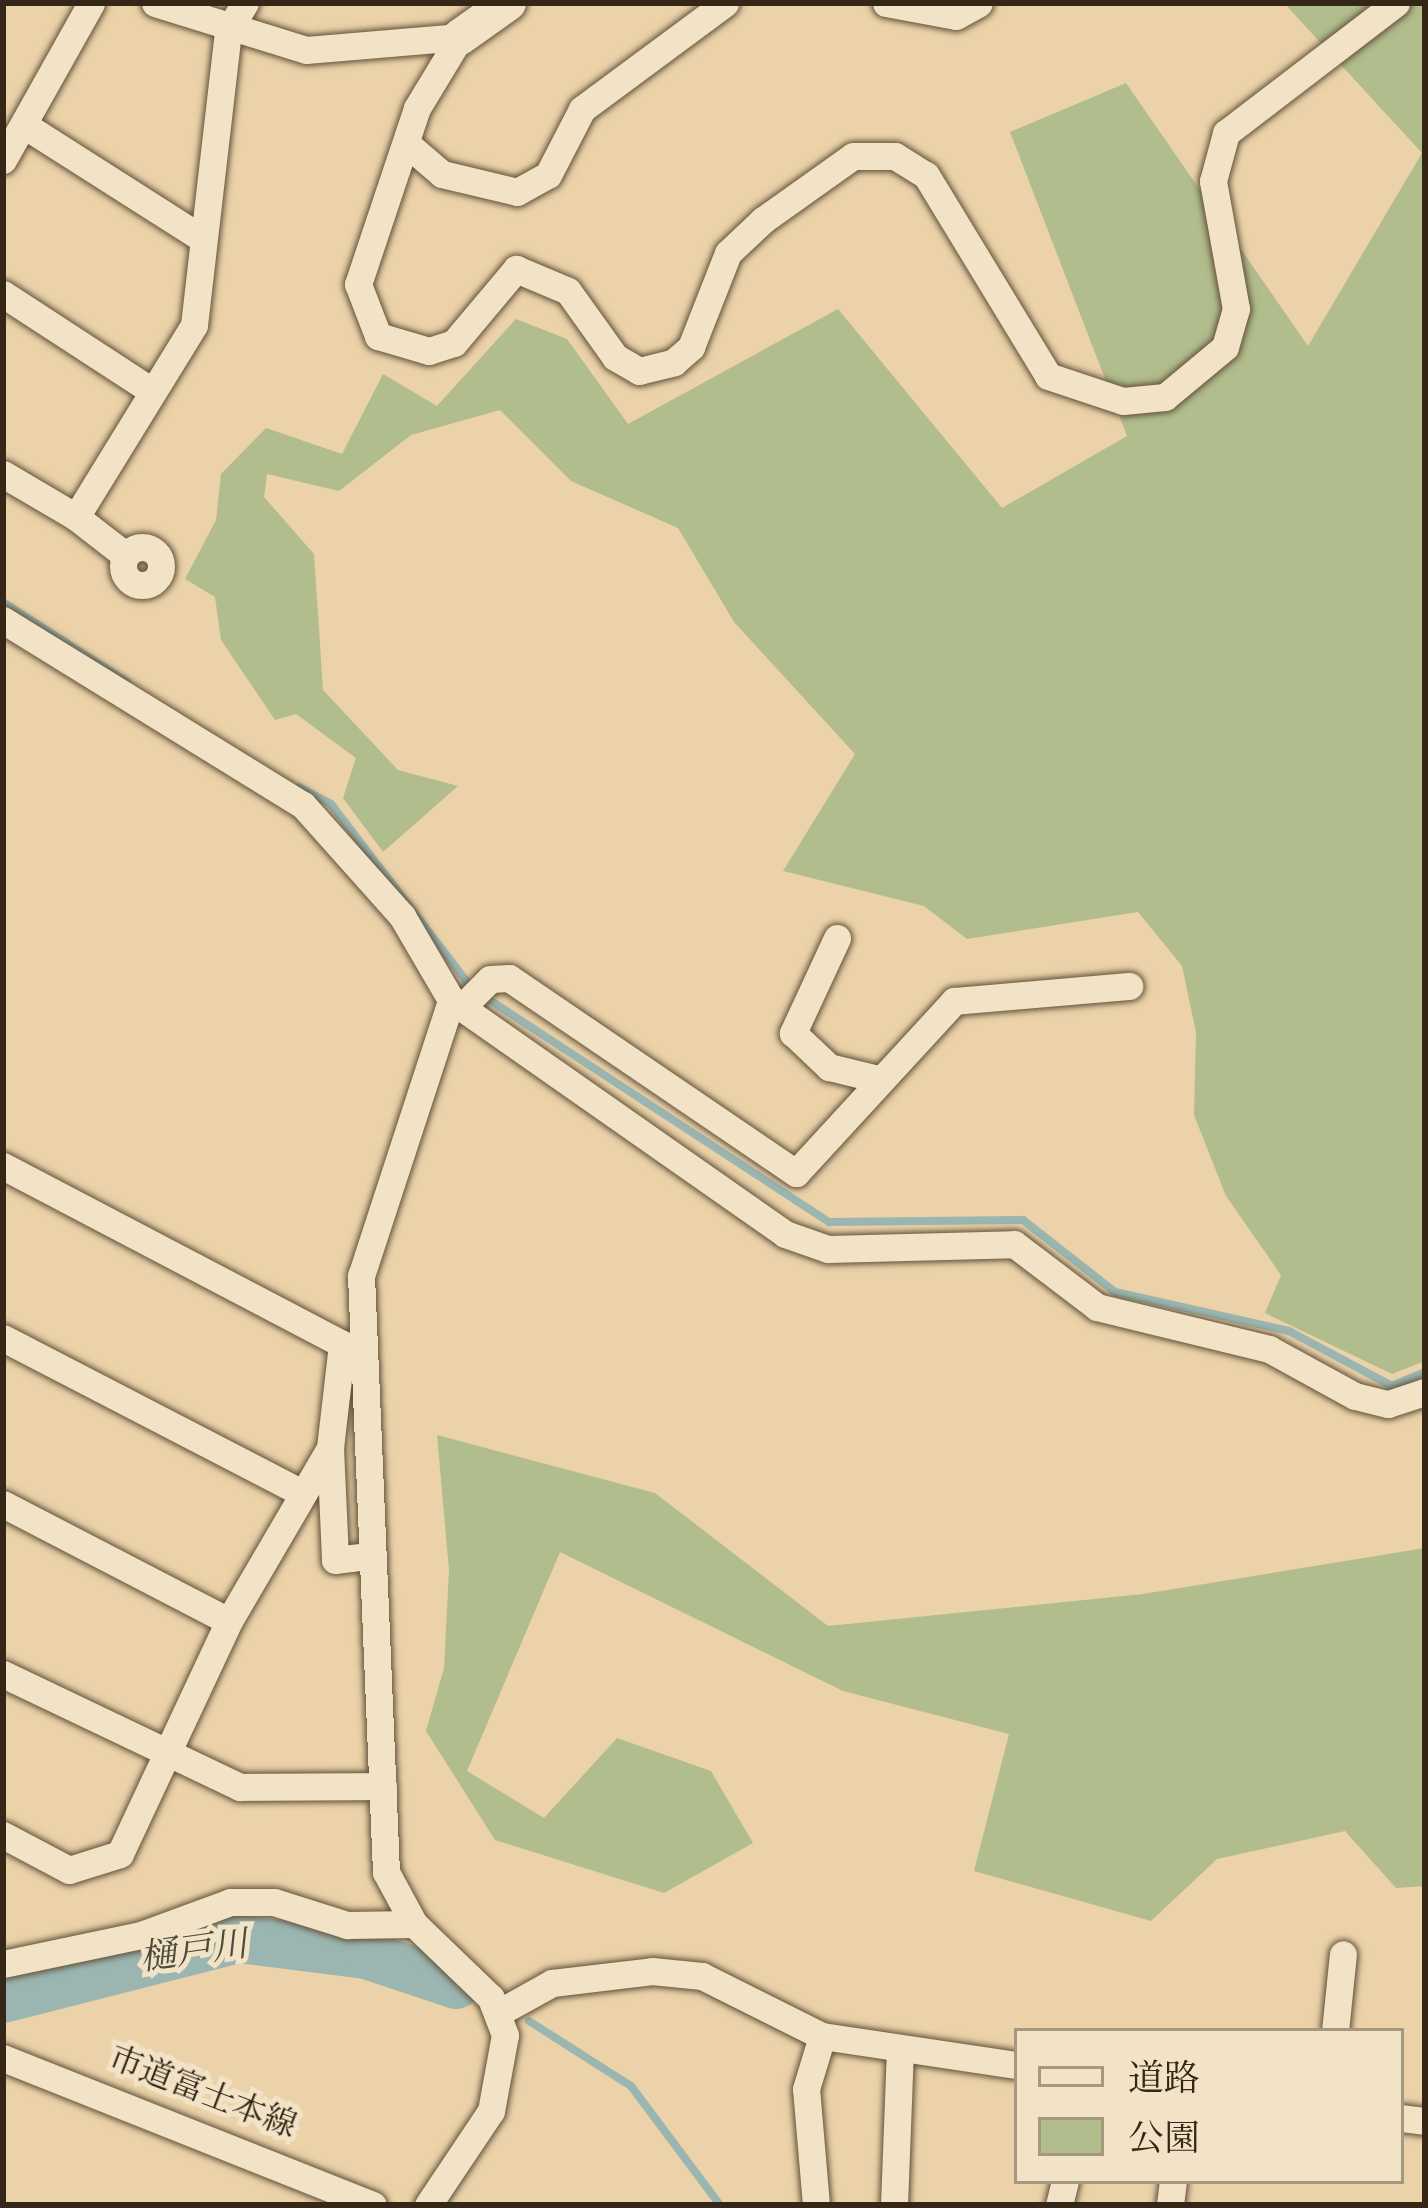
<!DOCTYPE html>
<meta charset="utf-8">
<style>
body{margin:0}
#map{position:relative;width:1428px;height:2208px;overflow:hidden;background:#ebd2a8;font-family:"IM FELL English","Noto Serif JP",serif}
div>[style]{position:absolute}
.green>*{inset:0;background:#b1bd8c}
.stream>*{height:8px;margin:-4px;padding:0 4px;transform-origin:4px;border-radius:4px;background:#9bb6b1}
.river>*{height:48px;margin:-24px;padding:0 24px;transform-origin:24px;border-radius:24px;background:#9bb6b1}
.roads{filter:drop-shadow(0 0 3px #62523c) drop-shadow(0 0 3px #62523c)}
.street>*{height:27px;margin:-13.5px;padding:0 13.5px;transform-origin:13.5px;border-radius:13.5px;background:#f2e2c6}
.street>.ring{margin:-13.5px;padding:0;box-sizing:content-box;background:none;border:27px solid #f2e2c6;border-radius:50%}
.secondary>*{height:36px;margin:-18px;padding:0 18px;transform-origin:18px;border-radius:18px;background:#f2e2c6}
span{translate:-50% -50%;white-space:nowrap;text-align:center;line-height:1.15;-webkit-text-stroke:10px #f2e2c6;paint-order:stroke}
.street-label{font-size:33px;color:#342718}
.water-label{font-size:36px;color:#4e4b3e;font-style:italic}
.frame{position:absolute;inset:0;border:6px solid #342718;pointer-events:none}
.legend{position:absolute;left:1014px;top:2028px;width:390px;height:156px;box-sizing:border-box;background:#f2e2c6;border:3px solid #a69780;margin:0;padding:15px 21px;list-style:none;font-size:36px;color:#342718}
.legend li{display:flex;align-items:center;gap:24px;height:60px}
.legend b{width:60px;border:3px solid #a69780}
</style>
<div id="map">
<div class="green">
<i style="clip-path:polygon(1284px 3px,1425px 3px,1425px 1361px,1392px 1374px,1265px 1313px,1281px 1275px,1226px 1196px,1194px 1115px,1196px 1032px,1182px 966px,1138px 912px,967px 939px,924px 906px,783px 871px,855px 754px,734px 622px,678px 528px,571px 481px,500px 410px,411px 435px,339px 491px,267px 474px,264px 497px,314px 554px,323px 690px,398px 770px,458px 786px,383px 852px,343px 798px,356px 758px,296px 714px,275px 720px,221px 640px,215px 597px,185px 579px,216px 520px,221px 474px,266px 428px,342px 454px,383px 374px,437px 406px,516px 319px,567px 339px,628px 424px,838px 309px,1002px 508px,1127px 436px,1010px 132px,1126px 83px,1308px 346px,1422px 153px)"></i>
<i style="clip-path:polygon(437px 1435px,655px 1493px,828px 1626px,1143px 1594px,1425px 1548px,1425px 1886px,1396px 1888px,1345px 1831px,1217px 1859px,1151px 1921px,974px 1871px,1009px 1734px,843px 1691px,560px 1552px,467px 1771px,544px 1818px,617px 1738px,711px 1771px,753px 1843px,664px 1893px,495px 1840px,426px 1731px,444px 1668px,449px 1570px)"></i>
</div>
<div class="stream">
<i style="left:3px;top:602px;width:148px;rotate:32.8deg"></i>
<i style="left:299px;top:787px;width:36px;rotate:28deg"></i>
<i style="left:331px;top:804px;width:229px;rotate:52.6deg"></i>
<i style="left:482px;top:995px;width:415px;rotate:33.2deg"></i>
<i style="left:829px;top:1222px;width:194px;rotate:-0.6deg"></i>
<i style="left:1023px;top:1220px;width:117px;rotate:38deg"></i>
<i style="left:1115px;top:1292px;width:178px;rotate:12.6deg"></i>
<i style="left:1289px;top:1331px;width:117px;rotate:28.1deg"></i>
<i style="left:1392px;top:1386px;width:36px;rotate:-23deg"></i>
<i style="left:529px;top:2021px;width:121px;rotate:32.5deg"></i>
<i style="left:631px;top:2086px;width:149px;rotate:53.2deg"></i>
</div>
<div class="river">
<i style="left:3px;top:1999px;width:244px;rotate:-14.3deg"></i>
<i style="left:239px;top:1939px;width:128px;rotate:7.2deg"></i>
<i style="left:366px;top:1955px;width:95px;rotate:18.4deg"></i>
</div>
<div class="roads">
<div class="street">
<i style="left:155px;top:3px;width:158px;rotate:17.3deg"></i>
<i style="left:306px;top:50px;width:155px;rotate:-4.8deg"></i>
<i style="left:886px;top:3px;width:71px;rotate:10.5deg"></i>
<i style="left:956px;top:16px;width:26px;rotate:-29deg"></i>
<i style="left:460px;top:37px;width:83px;rotate:121.2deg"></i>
<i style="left:417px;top:108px;width:186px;rotate:108.5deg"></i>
<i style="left:358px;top:284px;width:56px;rotate:69deg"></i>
<i style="left:378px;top:336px;width:53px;rotate:16.4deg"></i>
<i style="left:429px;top:351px;width:26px;rotate:-18deg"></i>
<i style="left:454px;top:343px;width:97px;rotate:-50deg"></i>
<i style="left:516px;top:269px;width:56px;rotate:22.9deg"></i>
<i style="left:568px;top:291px;width:81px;rotate:54.5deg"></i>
<i style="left:615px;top:357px;width:28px;rotate:30deg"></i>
<i style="left:639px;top:371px;width:36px;rotate:-14deg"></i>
<i style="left:674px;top:362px;width:23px;rotate:-41deg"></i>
<i style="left:691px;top:347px;width:101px;rotate:-68.5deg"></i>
<i style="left:728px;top:253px;width:48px;rotate:-43.3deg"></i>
<i style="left:763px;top:220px;width:110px;rotate:-35.4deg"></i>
<i style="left:853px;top:156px;width:42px"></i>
<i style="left:895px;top:156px;width:36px;rotate:32deg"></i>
<i style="left:926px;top:175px;width:235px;rotate:58.7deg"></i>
<i style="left:1048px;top:376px;width:79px;rotate:18.4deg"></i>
<i style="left:1123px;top:401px;width:42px;rotate:-5.4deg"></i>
<i style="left:1165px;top:397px;width:78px;rotate:-39.8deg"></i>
<i style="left:1225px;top:347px;width:40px;rotate:-74deg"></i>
<i style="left:1236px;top:309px;width:130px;rotate:-100.2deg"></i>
<i style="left:1213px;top:181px;width:50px;rotate:-74.8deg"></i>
<i style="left:1226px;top:133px;width:214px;rotate:-37.4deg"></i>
<i style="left:24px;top:125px;width:212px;rotate:32.5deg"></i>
<i style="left:407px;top:144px;width:46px;rotate:40.6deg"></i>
<i style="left:442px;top:174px;width:77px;rotate:13.5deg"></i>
<i style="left:517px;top:192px;width:35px;rotate:-29deg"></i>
<i style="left:548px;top:175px;width:74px;rotate:-62.7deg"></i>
<i style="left:582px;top:109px;width:178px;rotate:-36.5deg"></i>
<i style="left:3px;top:160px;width:180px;rotate:-60.7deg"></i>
<i style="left:3px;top:294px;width:172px;rotate:33.1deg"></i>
<i style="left:3px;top:474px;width:85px;rotate:30.5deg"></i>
<i style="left:76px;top:517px;width:225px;rotate:-58.4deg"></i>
<i style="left:194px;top:325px;width:296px;rotate:-83.4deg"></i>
<i style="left:228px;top:31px;width:33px;rotate:-59deg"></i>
<i style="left:76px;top:517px;width:62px;rotate:37.8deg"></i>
<i class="ring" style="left:123px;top:547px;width:11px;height:11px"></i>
<i style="left:3px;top:620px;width:352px;rotate:31.7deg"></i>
<i style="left:303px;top:805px;width:149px;rotate:48.3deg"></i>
<i style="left:402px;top:916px;width:97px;rotate:59.7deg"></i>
<i style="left:451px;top:1000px;width:408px;rotate:35deg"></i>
<i style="left:785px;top:1234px;width:46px;rotate:19.2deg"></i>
<i style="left:828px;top:1249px;width:186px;rotate:-1.5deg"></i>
<i style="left:1014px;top:1244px;width:104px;rotate:37.2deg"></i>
<i style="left:1097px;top:1307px;width:177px;rotate:13.7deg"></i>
<i style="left:1269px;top:1349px;width:98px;rotate:28.7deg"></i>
<i style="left:1355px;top:1396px;width:34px;rotate:14deg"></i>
<i style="left:1388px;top:1404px;width:39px;rotate:-18deg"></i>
<i style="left:837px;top:938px;width:105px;rotate:114.9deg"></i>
<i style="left:793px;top:1033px;width:50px;rotate:43.4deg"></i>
<i style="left:829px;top:1067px;width:50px;rotate:13.8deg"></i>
<i style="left:463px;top:1006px;width:38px;rotate:-45deg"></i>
<i style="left:490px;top:979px;width:19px;rotate:-3deg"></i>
<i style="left:509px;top:978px;width:347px;rotate:34.2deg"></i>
<i style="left:796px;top:1173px;width:234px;rotate:-47.4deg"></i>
<i style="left:954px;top:1001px;width:176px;rotate:-4.9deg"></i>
<i style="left:3px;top:1166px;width:383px;rotate:27.7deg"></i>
<i style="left:342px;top:1344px;width:105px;rotate:96.6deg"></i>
<i style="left:330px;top:1448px;width:200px;rotate:120.3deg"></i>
<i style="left:229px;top:1621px;width:257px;rotate:115.1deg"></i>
<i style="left:120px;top:1854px;width:53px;rotate:162.6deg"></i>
<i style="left:69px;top:1870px;width:75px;rotate:-152.1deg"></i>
<i style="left:3px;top:1338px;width:332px;rotate:27.4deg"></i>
<i style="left:330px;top:1448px;width:112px;rotate:87.4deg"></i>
<i style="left:335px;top:1560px;width:34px;rotate:-7deg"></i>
<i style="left:3px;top:1504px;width:254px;rotate:27.4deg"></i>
<i style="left:3px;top:1674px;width:263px;rotate:25.5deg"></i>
<i style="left:240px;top:1787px;width:143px;rotate:-0.4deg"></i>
<i style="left:3px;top:1964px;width:141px;rotate:-11.9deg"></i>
<i style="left:141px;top:1935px;width:95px;rotate:-20.3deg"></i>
<i style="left:230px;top:1902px;width:44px"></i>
<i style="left:274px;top:1902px;width:77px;rotate:17.5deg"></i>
<i style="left:347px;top:1925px;width:67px;rotate:-0.9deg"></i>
<i style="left:498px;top:2013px;width:62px;rotate:-29.1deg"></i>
<i style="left:552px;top:1983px;width:101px;rotate:-6.8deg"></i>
<i style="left:652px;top:1971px;width:50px;rotate:5.7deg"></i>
<i style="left:702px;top:1976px;width:134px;rotate:26.6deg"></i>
<i style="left:822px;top:2036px;width:197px;rotate:8.5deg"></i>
<i style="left:1335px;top:2031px;width:77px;rotate:-84.1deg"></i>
<i style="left:3px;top:2058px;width:398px;rotate:21.7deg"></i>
<i style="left:1401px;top:2118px;width:24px;rotate:7deg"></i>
<i style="left:428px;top:2205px;width:113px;rotate:-56.2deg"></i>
<i style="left:491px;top:2111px;width:77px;rotate:-79.6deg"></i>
<i style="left:505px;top:2035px;width:40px;rotate:-111deg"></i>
<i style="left:491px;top:1998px;width:107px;rotate:-136.1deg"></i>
<i style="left:414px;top:1924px;width:59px;rotate:-118.3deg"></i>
<i style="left:386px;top:1872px;width:597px;rotate:-92.4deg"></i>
<i style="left:361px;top:1276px;width:290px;rotate:-71.9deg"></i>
<i style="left:816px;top:2205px;width:116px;rotate:-94.9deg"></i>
<i style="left:806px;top:2089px;width:55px;rotate:-73.2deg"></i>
<i style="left:894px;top:2205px;width:154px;rotate:-87.8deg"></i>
<i style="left:1059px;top:2205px;width:25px;rotate:-76deg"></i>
<i style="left:1170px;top:2205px;width:24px;rotate:-83deg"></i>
</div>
<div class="secondary">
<i style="left:460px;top:37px;width:59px;rotate:-35.3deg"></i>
</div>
</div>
<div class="street-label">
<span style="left:202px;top:2094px;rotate:21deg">市道富士本線</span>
</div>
<div class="water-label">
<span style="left:194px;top:1953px;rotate:-8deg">樋戸川</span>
</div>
<div class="frame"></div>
<ul class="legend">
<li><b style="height:15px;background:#f2e2c6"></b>道路</li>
<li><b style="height:33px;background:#b1bd8c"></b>公園</li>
</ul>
</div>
